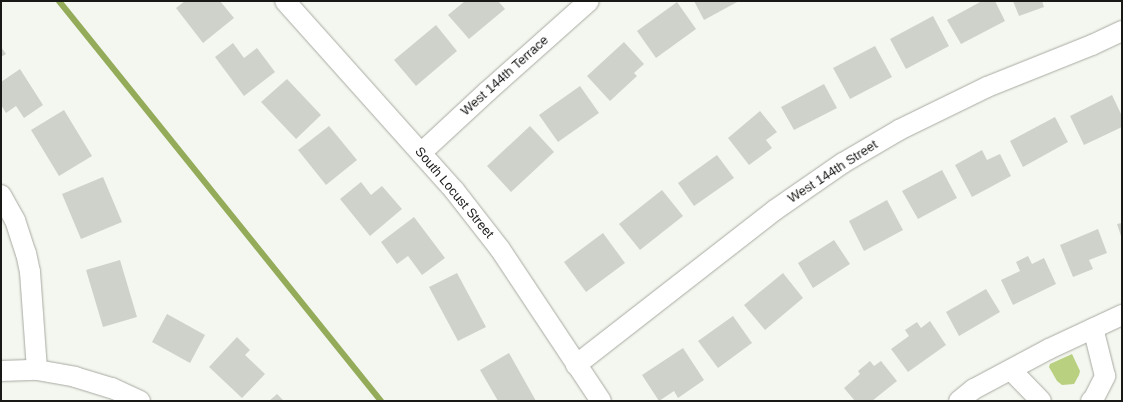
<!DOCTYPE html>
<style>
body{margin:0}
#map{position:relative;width:1123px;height:402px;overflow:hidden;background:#f4f7ef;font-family:Arial,sans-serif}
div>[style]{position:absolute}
.green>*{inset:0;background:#b8d080}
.stream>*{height:6px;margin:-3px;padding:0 3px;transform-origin:3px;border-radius:3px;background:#94ac5a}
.building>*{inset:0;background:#cfd2ca}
.roads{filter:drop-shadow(0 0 1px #a7aaa2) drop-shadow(0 0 1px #a7aaa2)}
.minor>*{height:20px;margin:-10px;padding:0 10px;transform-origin:10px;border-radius:10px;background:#fff}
span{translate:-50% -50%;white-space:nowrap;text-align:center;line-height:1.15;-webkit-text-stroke:4px #fff;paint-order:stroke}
.street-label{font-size:13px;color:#191a17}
.frame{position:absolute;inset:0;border:2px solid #191a17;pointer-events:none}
</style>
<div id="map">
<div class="green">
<i style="clip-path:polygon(1072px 354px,1080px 371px,1079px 375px,1074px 384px,1062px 385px,1057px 381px,1049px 367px,1050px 364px)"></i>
</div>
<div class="stream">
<i style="left:59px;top:1px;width:514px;rotate:51.17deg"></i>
</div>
<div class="building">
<i style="clip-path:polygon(185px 1px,220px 1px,234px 18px,203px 43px,176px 8px)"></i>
<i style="clip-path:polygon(465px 1px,498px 1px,505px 9px,469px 39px,448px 15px)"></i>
<i style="clip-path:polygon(694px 1px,739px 1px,704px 20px)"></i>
<i style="clip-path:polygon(982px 1px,995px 1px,1005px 21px,961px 44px,947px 20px)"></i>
<i style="clip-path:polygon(1013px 1px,1042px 1px,1044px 7px,1019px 16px)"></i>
<i style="clip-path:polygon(677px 2px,696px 29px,656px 58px,637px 31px)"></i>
<i style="clip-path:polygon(933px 16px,949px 46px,906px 69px,890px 39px)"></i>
<i style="clip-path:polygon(436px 25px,457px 51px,416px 86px,394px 60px)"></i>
<i style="clip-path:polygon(624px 42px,644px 64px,634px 73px,637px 76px,610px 101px,587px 76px)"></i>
<i style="clip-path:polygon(233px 43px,244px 58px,257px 48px,275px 72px,244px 96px,215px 57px)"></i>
<i style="clip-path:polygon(875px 46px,892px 77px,850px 99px,833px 68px)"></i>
<i style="clip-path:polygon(1px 47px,6px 54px,1px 57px)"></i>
<i style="clip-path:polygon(20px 69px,43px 105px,24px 118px,16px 106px,6px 113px,1px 105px,1px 82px)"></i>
<i style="clip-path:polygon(287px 79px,321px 115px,296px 139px,261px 102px)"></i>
<i style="clip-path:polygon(824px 84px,837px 108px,794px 130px,781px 107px)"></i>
<i style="clip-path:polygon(580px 86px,599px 113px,558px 142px,539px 115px)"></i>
<i style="clip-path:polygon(1112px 95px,1122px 116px,1122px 127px,1084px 145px,1070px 116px)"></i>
<i style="clip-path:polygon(64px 110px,92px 156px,59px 176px,31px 130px)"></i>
<i style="clip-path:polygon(760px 111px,777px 132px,766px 140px,772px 148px,749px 165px,728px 138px)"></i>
<i style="clip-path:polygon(1055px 117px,1068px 142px,1023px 167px,1010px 141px)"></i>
<i style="clip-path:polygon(329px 126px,357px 160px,326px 185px,298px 150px)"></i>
<i style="clip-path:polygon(530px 126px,554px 152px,511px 192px,487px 166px)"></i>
<i style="clip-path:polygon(982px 150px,987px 160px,1000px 154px,1011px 176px,972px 197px,955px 165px)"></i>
<i style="clip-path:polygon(717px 155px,734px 178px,694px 206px,678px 183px)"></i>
<i style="clip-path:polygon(942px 170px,957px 198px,918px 219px,902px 191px)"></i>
<i style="clip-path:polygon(103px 177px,122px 222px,81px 239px,62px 194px)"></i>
<i style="clip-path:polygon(361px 182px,371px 195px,382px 186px,402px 209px,370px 236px,340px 199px)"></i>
<i style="clip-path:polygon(662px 190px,683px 216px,640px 250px,619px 224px)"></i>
<i style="clip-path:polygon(887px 200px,903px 230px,864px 251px,849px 221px)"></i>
<i style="clip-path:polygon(414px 217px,445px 258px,422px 275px,408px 256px,397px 264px,381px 242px)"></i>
<i style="clip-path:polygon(1122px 223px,1122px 239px,1117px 224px)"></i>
<i style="clip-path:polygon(1098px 229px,1107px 253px,1089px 260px,1093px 269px,1073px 277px,1060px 245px)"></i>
<i style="clip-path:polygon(603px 233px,625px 263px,586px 292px,564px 262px)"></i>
<i style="clip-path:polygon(834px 240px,850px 264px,813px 288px,798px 263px)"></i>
<i style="clip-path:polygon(1028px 256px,1032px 264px,1044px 258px,1056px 284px,1013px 305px,1001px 280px,1020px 271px,1016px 262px)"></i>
<i style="clip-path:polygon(120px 260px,137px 317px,103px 327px,86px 270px)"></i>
<i style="clip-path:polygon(457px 273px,486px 327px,458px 341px,429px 287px)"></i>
<i style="clip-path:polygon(783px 273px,803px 298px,765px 330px,744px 305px)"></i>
<i style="clip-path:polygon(986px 289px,1000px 312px,959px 336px,946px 312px)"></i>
<i style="clip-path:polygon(167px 314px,205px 335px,190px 363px,152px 342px)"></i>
<i style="clip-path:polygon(733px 316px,752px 343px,718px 368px,698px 341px)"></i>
<i style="clip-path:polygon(930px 321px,946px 345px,908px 372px,891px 349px,909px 336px,905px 330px,917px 322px,921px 328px)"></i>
<i style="clip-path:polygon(237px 337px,250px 350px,245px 355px,265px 374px,242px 398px,209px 367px)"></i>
<i style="clip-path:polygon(683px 348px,704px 380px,678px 398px,674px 391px,659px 401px,642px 375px)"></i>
<i style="clip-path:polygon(509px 353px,536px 401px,498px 401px,480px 370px)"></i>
<i style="clip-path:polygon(870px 361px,874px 366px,881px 361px,897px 381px,872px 401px,855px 401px,844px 388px,860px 374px,858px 371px)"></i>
<i style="clip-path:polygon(277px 394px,284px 401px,269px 401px)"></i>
</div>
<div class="roads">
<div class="minor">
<i style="left:285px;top:1px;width:254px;rotate:48.2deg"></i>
<i style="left:454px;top:190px;width:75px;rotate:52.1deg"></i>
<i style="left:500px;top:249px;width:182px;rotate:56.4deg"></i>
<i style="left:421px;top:153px;width:91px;rotate:-42.8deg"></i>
<i style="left:488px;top:91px;width:135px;rotate:-41.7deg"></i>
<i style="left:1px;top:195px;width:29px;rotate:61deg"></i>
<i style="left:15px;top:220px;width:35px;rotate:72deg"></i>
<i style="left:26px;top:253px;width:19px;rotate:78deg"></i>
<i style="left:30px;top:272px;width:98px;rotate:85.9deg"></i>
<i style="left:576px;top:365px;width:252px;rotate:-37.9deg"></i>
<i style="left:775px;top:210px;width:83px;rotate:-34.7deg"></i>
<i style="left:843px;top:163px;width:65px;rotate:-30.5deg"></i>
<i style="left:899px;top:130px;width:98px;rotate:-26deg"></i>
<i style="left:987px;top:87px;width:113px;rotate:-21.8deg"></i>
<i style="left:1092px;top:45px;width:33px;rotate:-25deg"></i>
<i style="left:1011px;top:370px;width:43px;rotate:45.9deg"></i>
<i style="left:1px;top:371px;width:36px;rotate:-2deg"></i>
<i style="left:37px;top:370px;width:39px;rotate:10deg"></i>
<i style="left:75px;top:377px;width:39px;rotate:17deg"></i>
<i style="left:112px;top:388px;width:31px;rotate:25deg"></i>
<i style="left:959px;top:401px;width:19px;rotate:-39deg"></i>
<i style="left:974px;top:389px;width:85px;rotate:-28.1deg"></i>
<i style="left:1049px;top:349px;width:81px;rotate:-25deg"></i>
<i style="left:1091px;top:401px;width:2px;rotate:-27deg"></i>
<i style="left:1093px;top:400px;width:27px;rotate:-63deg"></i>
<i style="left:1105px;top:376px;width:49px;rotate:-104deg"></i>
</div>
</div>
<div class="street-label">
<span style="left:505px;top:76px;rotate:-42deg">West 144th Terrace</span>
<span style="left:833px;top:172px;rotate:-33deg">West 144th Street</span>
<span style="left:454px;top:193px;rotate:50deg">South Locust Street</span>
</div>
<div class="frame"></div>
</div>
